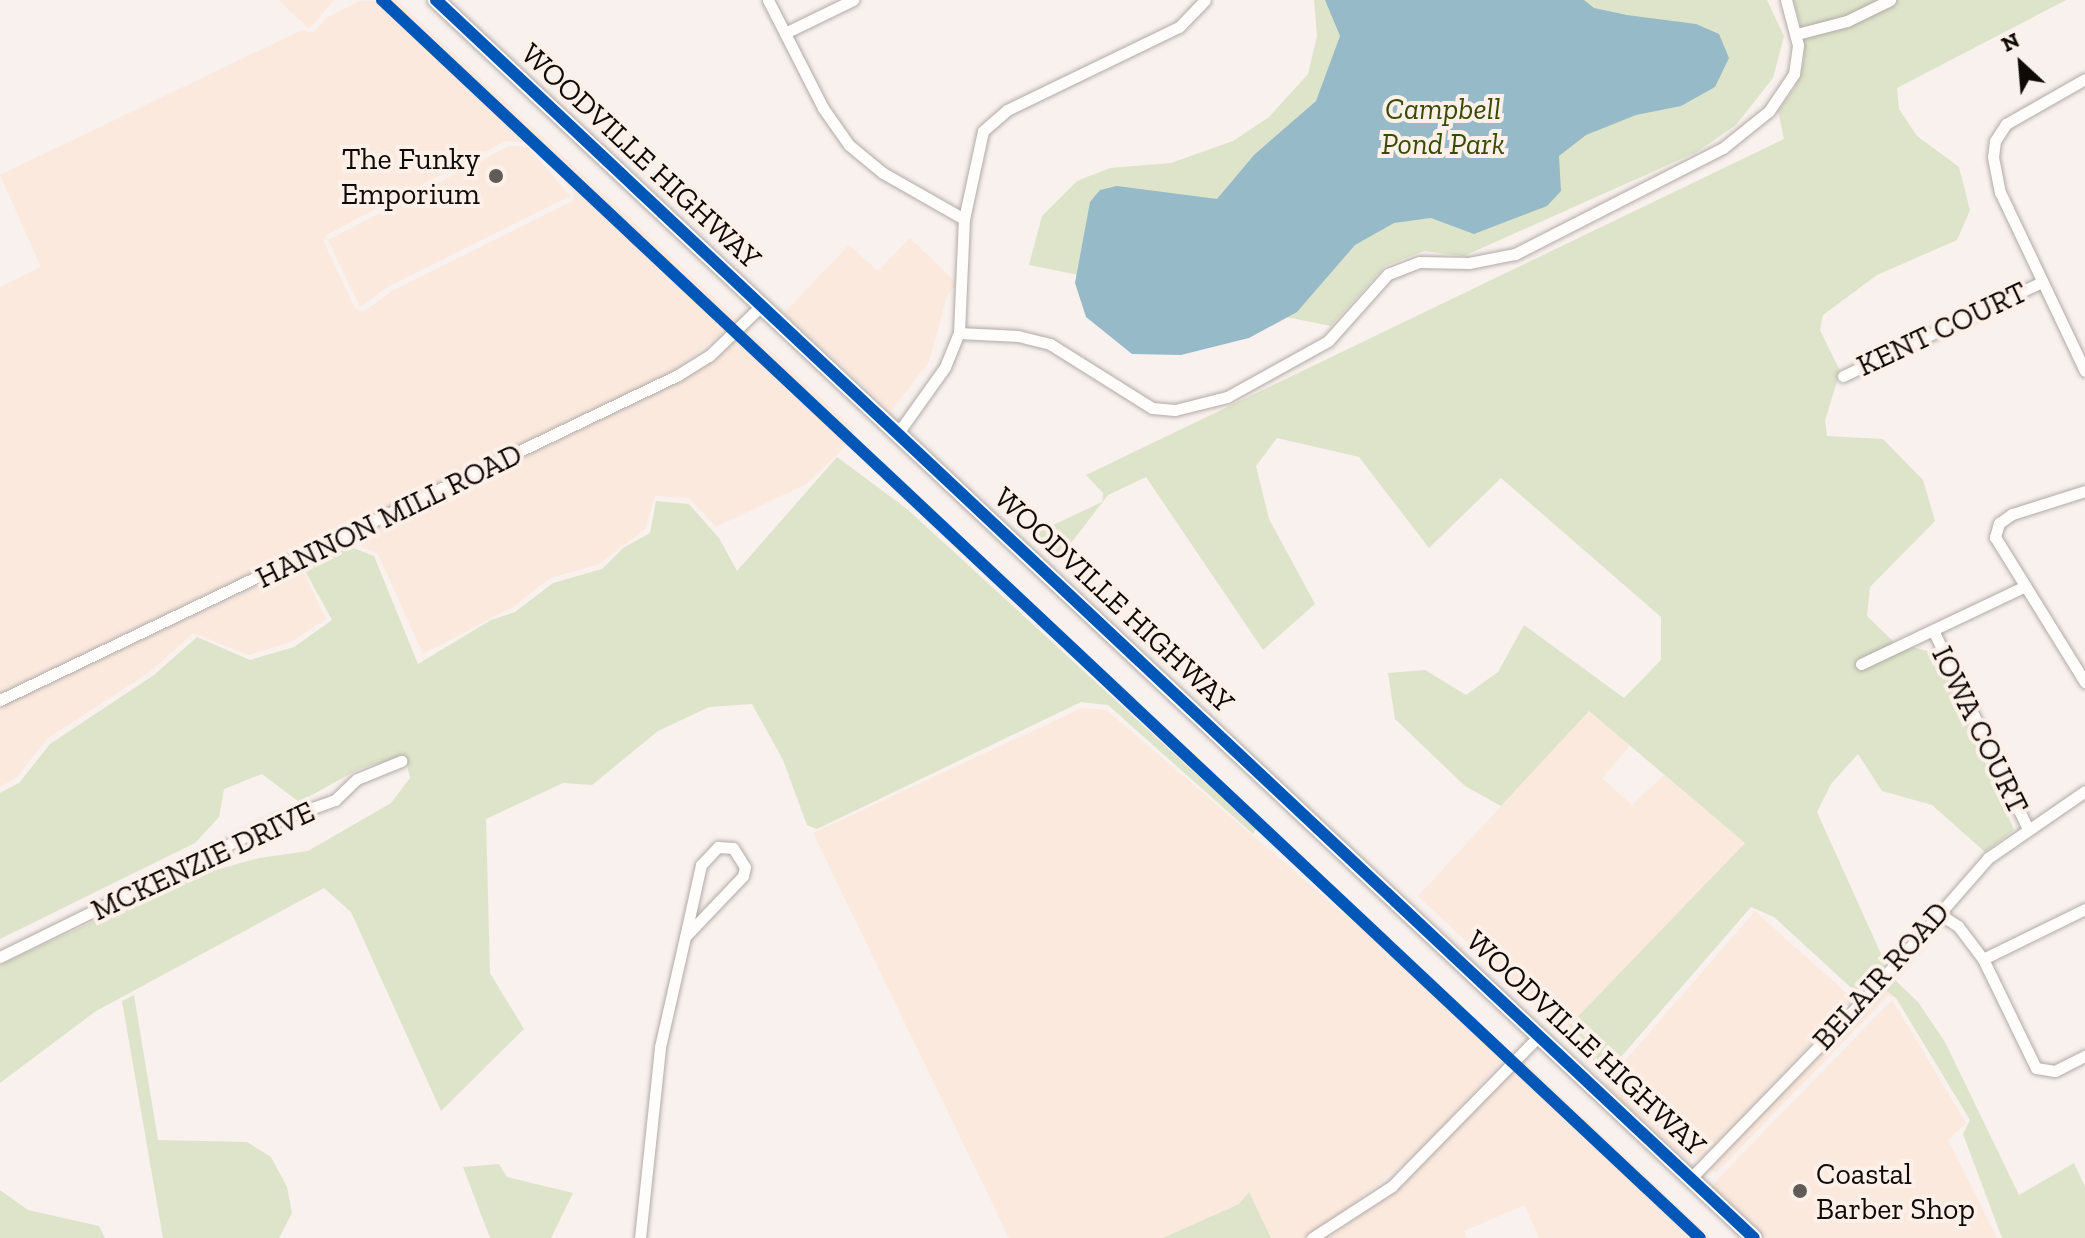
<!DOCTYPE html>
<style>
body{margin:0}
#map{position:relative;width:2085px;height:1238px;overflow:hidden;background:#f8f1ed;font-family:"Zilla Slab",serif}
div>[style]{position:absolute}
.built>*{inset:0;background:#fbe9de}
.green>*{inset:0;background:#dde4c9}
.water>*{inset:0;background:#97bac9}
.roads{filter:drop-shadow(0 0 2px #b1aaa6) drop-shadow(0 0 2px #b1aaa6)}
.street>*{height:11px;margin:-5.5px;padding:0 5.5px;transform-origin:5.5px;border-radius:5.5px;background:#fefdfc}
.primary>*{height:16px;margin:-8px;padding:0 8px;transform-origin:8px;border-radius:8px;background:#fefdfc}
.cycleway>*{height:12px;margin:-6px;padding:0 6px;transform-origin:6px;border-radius:6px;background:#0057b8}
.dots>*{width:22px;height:22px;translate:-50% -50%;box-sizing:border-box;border:4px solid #fcf0e9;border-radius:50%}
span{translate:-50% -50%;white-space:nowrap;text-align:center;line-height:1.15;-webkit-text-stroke:8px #fcf0e9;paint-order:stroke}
.park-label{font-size:30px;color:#374b01;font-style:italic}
.street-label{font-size:30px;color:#100a06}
.poi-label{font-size:30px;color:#100a06}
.right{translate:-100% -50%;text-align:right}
.left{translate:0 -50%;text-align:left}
.north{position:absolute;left:1981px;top:24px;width:80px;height:80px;-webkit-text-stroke:6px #fcf0e9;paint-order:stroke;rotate:334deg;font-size:22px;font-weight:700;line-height:32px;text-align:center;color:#100a06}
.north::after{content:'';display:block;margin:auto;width:28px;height:36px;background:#100a06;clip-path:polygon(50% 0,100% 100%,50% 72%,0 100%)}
</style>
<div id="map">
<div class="built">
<i style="clip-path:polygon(279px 0,334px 0,309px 29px)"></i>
<i style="clip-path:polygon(evenodd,397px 0,738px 320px,675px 370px,0 693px,0 287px,41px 267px,0 175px,302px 30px,313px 33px,326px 18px,360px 1px,397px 0,506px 141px,532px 143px,574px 193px,573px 201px,392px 291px,363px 312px,355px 309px,324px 242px,326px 235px,506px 141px)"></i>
<i style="clip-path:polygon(509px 146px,528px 147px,570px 196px,389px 286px,360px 307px,328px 240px)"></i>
<i style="clip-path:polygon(910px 238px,957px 284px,947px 296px,929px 362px,891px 411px,784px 313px,849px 245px,878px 271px)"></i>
<i style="clip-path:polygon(747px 329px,856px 431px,839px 453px,806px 484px,716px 527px,689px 498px,655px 496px,645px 529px,599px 564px,550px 578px,513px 607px,423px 654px,378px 554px,351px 542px,681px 381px)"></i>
<i style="clip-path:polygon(301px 566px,326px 619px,291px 642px,249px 655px,193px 633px,151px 671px,47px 739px,16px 778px,0 787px,0 707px)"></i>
<i style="clip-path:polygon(1082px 708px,1106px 710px,1411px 971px,1502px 1061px,1422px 1149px,1324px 1227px,1330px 1237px,1395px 1191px,1524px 1061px,1711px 1238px,1539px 1238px,1525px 1205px,1464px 1231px,1467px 1238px,1271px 1238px,1248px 1193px,1239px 1204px,1163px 1238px,1009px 1238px,813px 833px)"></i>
<i style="clip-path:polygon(1589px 711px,1630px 746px,1602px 778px,1632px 805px,1664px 775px,1745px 843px,1563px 1032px,1418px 896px)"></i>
<i style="clip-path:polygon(1755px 911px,1853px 999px,1703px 1156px,1684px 1157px,1604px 1085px)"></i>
<i style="clip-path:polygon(1883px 988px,1894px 997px,1888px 996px,1716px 1173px,1710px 1168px)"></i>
<i style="clip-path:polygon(1892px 1000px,1966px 1123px,1948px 1140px,1997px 1238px,1766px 1238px,1711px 1186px)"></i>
</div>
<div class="green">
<i style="clip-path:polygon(1314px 0,1767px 0,1784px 36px,1773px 78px,1736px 125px,1697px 152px,1464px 256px,1424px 251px,1385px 266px,1331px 326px,1029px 265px,1042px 216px,1077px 181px,1110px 168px,1171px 163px,1233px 141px,1269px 117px,1308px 74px,1317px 36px)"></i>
<i style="clip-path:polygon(1793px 0,2066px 0,1897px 88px,1899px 109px,1917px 136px,1959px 167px,1970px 210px,1957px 240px,1877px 275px,1823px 315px,1820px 330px,1840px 371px,1825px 421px,1827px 436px,1883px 439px,1923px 480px,1935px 521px,1870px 587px,1867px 616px,1894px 642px,1931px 652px,1950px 681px,2014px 830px,1985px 852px,1932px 805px,1882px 791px,1858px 754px,1831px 784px,1817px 812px,1886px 965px,1859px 995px,1774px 917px,1751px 907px,1607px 1073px,1563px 1032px,1745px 843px,1589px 711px,1501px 806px,1465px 786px,1395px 719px,1388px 673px,1425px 670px,1466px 695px,1498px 672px,1524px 625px,1624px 698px,1661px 660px,1661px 617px,1501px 478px,1429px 548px,1359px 457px,1277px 438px,1256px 466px,1269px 519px,1315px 604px,1263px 650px,1146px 477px,1108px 495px,1061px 556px,1036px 533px,1102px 502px,1103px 493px,1086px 475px,1784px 139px,1778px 111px,1794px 89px,1804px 60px,1802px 28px)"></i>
<i style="clip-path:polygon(837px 457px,907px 509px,1256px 829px,1253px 834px,1108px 705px,1081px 702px,817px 829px,807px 825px,783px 760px,752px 704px,709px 707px,658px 731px,592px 785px,563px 783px,486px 819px,490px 973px,524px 1029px,441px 1111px,351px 912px,324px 888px,96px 1011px,0 1083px,0 965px,184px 879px,259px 858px,308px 851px,391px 803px,410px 778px,405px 755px,359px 769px,299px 802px,262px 774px,224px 789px,219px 817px,195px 843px,0 939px,0 793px,19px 783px,50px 744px,154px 675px,197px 637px,250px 660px,294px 647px,332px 620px,304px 569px,348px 546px,374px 556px,418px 664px,491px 620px,515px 612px,553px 583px,602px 569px,623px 548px,650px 533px,656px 501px,689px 504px,719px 538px,737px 571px)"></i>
<i style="clip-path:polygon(1892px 977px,1918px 1002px,1945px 1042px,2019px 1195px,2074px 1163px,2085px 1187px,2085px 1238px,2002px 1238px,1963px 1134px,1970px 1120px,1896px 998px,1883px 988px)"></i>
<i style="clip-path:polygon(134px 995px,158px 1140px,247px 1142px,271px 1157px,287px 1187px,292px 1213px,279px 1238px,163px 1238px,122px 1001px)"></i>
<i style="clip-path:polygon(499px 1164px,507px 1177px,573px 1193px,551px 1238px,490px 1238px,463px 1167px)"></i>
<i style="clip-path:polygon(0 1190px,28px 1210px,99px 1226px,105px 1238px,0 1238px)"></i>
<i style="clip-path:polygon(1249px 1192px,1271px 1238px,1163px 1238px,1239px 1204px)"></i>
</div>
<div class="water">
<i style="clip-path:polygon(1325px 0,1584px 0,1594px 8px,1627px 15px,1696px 24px,1719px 34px,1729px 58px,1715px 87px,1681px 106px,1636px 115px,1586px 135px,1559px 156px,1561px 191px,1547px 206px,1474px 234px,1431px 218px,1394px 223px,1355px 245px,1297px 312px,1249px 338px,1181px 355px,1132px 354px,1086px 317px,1075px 283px,1090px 202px,1100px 190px,1117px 186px,1217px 199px,1254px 155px,1316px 101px,1340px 36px)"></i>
</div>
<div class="roads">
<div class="street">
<i style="left:768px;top:0;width:121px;rotate:63deg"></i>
<i style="left:823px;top:108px;width:45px;rotate:54.9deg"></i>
<i style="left:849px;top:145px;width:44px;rotate:39.5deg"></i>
<i style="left:883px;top:173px;width:93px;rotate:29.6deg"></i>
<i style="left:785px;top:33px;width:76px;rotate:-25.9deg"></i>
<i style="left:1797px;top:34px;width:52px;rotate:-14.6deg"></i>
<i style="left:1847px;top:21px;width:48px;rotate:-26deg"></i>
<i style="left:2085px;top:79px;width:91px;rotate:150.3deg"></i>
<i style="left:2006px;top:124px;width:20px;rotate:123deg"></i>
<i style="left:1995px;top:141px;width:16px;rotate:97deg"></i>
<i style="left:1993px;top:157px;width:36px;rotate:79deg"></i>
<i style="left:2000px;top:192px;width:198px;rotate:64.6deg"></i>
<i style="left:959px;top:333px;width:59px;rotate:2.9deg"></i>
<i style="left:1018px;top:336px;width:33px;rotate:14deg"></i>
<i style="left:1050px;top:344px;width:120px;rotate:32.1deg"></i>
<i style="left:1152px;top:408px;width:23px;rotate:5deg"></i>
<i style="left:1175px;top:410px;width:54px;rotate:-14deg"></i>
<i style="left:1227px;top:397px;width:115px;rotate:-29deg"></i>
<i style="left:1328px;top:341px;width:90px;rotate:-48.2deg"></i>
<i style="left:1388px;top:274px;width:33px;rotate:-21deg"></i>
<i style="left:1419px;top:262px;width:50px;rotate:1.1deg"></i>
<i style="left:1469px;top:263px;width:47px;rotate:-11.1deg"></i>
<i style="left:1515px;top:254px;width:233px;rotate:-27deg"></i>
<i style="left:1723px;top:148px;width:59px;rotate:-38.8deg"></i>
<i style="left:1769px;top:111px;width:45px;rotate:-56deg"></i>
<i style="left:1794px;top:74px;width:29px;rotate:-82deg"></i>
<i style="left:1798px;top:45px;width:47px;rotate:-104.9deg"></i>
<i style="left:1843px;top:376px;width:220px;rotate:-25.3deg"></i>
<i style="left:898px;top:433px;width:81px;rotate:-54.5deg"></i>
<i style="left:945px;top:367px;width:37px;rotate:-68deg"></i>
<i style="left:959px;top:333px;width:114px;rotate:-87.5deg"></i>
<i style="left:964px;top:219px;width:90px;rotate:-77.8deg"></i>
<i style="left:983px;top:131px;width:32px;rotate:-41deg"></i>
<i style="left:1007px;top:110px;width:191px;rotate:-25.8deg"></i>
<i style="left:1179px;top:27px;width:37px;rotate:-46deg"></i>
<i style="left:2085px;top:491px;width:77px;rotate:162.5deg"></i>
<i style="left:2012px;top:514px;width:16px;rotate:145deg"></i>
<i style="left:1999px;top:523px;width:15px;rotate:106deg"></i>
<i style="left:1995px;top:537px;width:171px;rotate:58.2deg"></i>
<i style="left:1933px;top:630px;width:221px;rotate:64.5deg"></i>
<i style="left:1861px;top:664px;width:182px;rotate:-25.4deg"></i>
<i style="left:0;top:700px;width:752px;rotate:-25.61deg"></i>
<i style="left:678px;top:375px;width:36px;rotate:-32deg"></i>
<i style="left:709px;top:356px;width:74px;rotate:-43.9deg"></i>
<i style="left:1938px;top:913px;width:24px;rotate:33deg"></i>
<i style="left:1958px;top:926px;width:41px;rotate:52.9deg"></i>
<i style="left:1983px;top:959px;width:121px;rotate:64.1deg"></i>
<i style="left:2036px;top:1068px;width:19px;rotate:9deg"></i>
<i style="left:2055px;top:1071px;width:34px;rotate:-27deg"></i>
<i style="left:0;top:957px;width:308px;rotate:-26.2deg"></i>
<i style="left:276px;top:821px;width:63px;rotate:-19.6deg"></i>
<i style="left:335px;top:800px;width:30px;rotate:-44deg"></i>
<i style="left:357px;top:779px;width:48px;rotate:-22.2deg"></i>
<i style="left:1983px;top:959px;width:114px;rotate:-26.1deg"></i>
<i style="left:1691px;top:1178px;width:257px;rotate:-45.9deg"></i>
<i style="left:1870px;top:993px;width:179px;rotate:-48.8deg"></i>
<i style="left:1988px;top:858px;width:118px;rotate:-34.6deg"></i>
<i style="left:640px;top:1238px;width:192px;rotate:-84deg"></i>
<i style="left:660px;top:1047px;width:113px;rotate:-77.2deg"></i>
<i style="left:685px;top:937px;width:74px;rotate:-77.5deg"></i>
<i style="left:701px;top:865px;width:25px;rotate:-47deg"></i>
<i style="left:718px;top:847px;width:15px;rotate:4deg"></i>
<i style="left:733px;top:848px;width:22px;rotate:58deg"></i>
<i style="left:745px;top:867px;width:9px;rotate:103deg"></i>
<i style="left:743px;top:876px;width:84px;rotate:133.6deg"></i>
<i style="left:1312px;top:1238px;width:95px;rotate:-33deg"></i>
<i style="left:1392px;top:1186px;width:211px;rotate:-45.6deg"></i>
</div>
<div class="primary">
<i style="left:436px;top:0;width:1808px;rotate:43.21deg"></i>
</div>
</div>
<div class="cycleway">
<i style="left:382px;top:0;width:1808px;rotate:43.21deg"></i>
<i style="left:436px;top:0;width:1808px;rotate:43.21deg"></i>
</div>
<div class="dots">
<i style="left:496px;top:176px;background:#615b57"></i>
<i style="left:1800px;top:1191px;background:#615b57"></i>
</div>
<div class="park-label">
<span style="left:1443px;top:126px">Campbell<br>Pond Park</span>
</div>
<div class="street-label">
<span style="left:641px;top:156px;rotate:43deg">WOODVILLE HIGHWAY</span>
<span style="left:1942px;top:329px;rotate:-25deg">KENT COURT</span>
<span style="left:389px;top:516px;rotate:-26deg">HANNON MILL ROAD</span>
<span style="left:1114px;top:600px;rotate:43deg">WOODVILLE HIGHWAY</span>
<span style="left:1980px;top:730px;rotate:64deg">IOWA COURT</span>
<span style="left:203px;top:861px;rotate:-25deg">MCKENZIE DRIVE</span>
<span style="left:1881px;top:976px;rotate:-48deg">BELAIR ROAD</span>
<span style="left:1586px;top:1043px;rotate:43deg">WOODVILLE HIGHWAY</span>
</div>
<div class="poi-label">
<span class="right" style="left:480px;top:176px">The Funky<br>Emporium</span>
<span class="left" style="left:1816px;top:1191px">Coastal<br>Barber Shop</span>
</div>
<div class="north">N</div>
</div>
